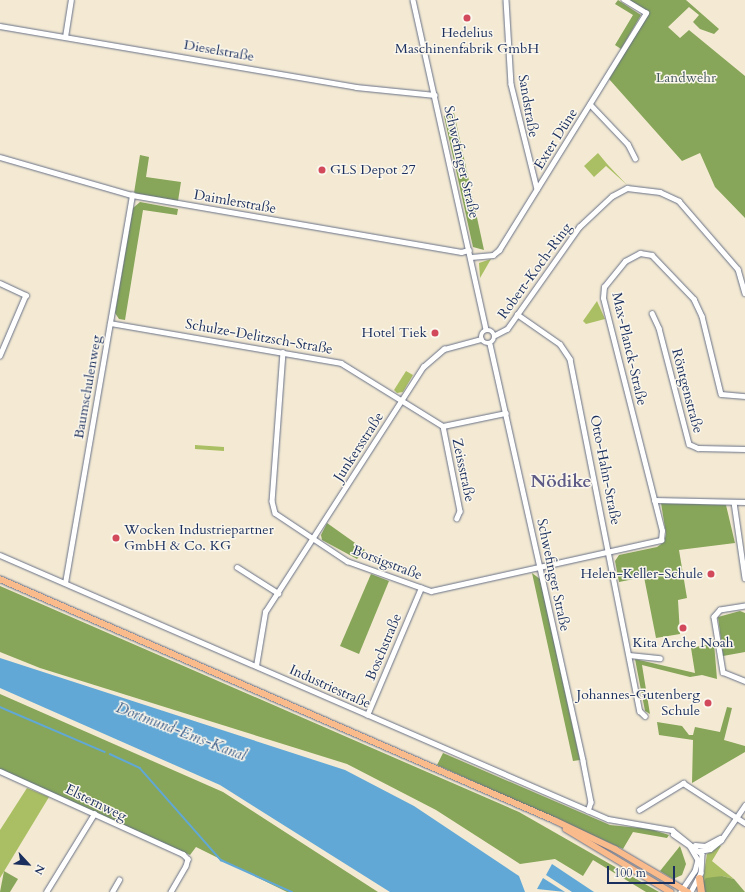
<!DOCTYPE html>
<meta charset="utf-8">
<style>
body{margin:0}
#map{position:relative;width:745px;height:892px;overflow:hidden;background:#f4ead3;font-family:Cardo,serif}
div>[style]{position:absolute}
.green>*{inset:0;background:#aabf63}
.forest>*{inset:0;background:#87a659}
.water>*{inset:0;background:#61a8d7}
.stream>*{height:1.5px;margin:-0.75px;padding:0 0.75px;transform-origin:0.75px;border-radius:0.75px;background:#61a8d7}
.roads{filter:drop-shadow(0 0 1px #677087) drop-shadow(0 0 1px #677087)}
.minor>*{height:4.5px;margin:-2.25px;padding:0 2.25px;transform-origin:2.25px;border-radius:2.25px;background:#fff}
.minor>.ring{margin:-2.25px;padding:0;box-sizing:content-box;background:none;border:4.5px solid #fff;border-radius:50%}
.major>*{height:5.5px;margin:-2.75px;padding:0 2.75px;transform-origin:2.75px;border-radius:2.75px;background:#fabb8c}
.highway>*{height:7px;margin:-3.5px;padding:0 3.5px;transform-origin:3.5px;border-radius:3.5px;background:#fabb8c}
.dots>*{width:11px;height:11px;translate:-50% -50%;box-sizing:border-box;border:2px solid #fbf7ec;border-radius:50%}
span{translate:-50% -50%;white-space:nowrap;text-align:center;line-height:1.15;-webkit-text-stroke:3px #fbf7ec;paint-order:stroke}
.poi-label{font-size:14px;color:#1b2f5e}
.left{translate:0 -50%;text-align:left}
.right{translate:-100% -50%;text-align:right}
.street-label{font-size:14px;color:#1b2f5e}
.park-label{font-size:14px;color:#465a60}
.water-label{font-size:15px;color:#345988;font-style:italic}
.district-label{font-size:18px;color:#5e5b87;font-weight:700}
.north{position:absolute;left:8px;top:844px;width:40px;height:40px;-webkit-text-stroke:3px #fbf7ec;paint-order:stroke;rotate:116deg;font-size:11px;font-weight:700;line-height:16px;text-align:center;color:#1b2f5e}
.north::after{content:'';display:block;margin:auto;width:14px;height:18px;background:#1b2f5e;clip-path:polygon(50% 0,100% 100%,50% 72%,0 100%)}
.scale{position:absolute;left:607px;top:866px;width:68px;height:18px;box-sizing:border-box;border:2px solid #1b2f5e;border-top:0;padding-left:5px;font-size:12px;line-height:14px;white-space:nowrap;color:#1b2f5e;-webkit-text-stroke:3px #fbf7ec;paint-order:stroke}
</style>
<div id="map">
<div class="green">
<i style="clip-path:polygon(598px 153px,608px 165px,627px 185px,606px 166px,594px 177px,584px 166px)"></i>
<i style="clip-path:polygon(491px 259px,480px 278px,479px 263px)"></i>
<i style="clip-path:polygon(597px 301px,605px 319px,586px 324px,583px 321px)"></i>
<i style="clip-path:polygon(406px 371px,413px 375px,403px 392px,397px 393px,394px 390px)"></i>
<i style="clip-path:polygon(195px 445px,224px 447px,224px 451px,195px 449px)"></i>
<i style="clip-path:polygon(27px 788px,49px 797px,0 878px,0 830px)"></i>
<i style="clip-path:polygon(719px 845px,721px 846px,712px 861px,734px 879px,722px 876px,702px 884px,707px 854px)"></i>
</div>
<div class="forest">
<i style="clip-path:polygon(618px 0,641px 15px,621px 49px,615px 45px,633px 15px,615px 4px)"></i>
<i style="clip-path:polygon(629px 0,686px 0,719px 29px,714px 34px,700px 29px,693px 22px,699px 15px,689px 7px,668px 27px,680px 38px,689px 30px,745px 76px,745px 218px,715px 187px,700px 153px,682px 161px,609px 79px,649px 13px)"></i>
<i style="clip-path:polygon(454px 113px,473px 199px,484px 250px,473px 247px,444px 116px)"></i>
<i style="clip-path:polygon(140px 155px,149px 157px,146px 177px,181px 182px,178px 201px,134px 193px)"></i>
<i style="clip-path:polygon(140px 202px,178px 209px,177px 215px,143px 210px,125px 320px,119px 319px,115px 313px,133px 208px)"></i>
<i style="clip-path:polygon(661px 503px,726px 505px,735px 543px,679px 550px,687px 598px,678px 600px,680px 634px,656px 638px,644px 577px,619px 582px,615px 561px,619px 555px,657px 547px,664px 542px,666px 534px)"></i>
<i style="clip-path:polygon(327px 523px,365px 550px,357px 559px,322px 540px,321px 535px)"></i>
<i style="clip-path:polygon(532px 573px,540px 579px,580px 760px,573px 761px)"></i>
<i style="clip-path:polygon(371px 574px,389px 581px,359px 654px,340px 646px)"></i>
<i style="clip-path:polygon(0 586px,519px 812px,659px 892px,646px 892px,593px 860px,583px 876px,555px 859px,520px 864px,436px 810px,347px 764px,40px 668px,0 652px)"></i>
<i style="clip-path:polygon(740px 611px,745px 613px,745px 652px,723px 656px,718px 617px)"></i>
<i style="clip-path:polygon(714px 643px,717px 679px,702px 675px,690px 677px,642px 665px,650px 714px,645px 711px,635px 659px,695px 673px,691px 648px)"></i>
<i style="clip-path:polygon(0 694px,223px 792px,378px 892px,287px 892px,196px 847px,190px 855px,0 770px)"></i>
<i style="clip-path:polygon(727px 707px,732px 708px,724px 740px,745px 746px,745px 752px,692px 783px,693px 740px,659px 735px,657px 722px,682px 726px,689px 735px,693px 735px,695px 727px,720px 732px)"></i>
<i style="clip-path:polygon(443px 753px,610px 825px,650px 829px,669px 835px,667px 838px,633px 832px,623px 849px,437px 765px)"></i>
<i style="clip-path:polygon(680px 846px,686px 864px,682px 875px,673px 879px,660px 871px)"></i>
<i style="clip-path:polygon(4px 871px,18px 879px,10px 892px,0 892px)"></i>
<i style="clip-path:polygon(722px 876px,734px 879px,745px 892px,704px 892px,702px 884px,706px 878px)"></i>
</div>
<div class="water">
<i style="clip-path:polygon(0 658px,345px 770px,414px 806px,519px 876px,525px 892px,390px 892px,220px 785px,0 688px)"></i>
<i style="clip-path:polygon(552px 864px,594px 892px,572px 892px,546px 875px)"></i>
<i style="clip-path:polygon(543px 878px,565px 892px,537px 889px)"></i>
</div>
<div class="stream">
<i style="left:0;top:707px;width:114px;rotate:23.2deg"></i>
<i style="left:110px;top:754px;width:33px;rotate:25deg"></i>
<i style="left:140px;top:768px;width:123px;rotate:48.6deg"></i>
<i style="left:221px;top:860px;width:78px;rotate:24.3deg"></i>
</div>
<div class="roads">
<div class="minor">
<i style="left:413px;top:0;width:337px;rotate:77.5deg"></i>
<i style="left:506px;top:0;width:84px;rotate:86.6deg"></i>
<i style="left:511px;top:84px;width:108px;rotate:76.1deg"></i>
<i style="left:0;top:26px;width:361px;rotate:9.7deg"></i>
<i style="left:356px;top:87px;width:79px;rotate:5.8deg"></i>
<i style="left:65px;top:37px;width:37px;rotate:-81deg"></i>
<i style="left:590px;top:104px;width:55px;rotate:46.5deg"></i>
<i style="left:628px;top:144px;width:16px;rotate:63deg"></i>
<i style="left:0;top:157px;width:137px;rotate:16.1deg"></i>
<i style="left:132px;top:195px;width:334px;rotate:9.8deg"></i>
<i style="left:461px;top:252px;width:8px;rotate:-14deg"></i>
<i style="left:471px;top:257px;width:22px;rotate:-5deg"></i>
<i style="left:493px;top:255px;width:8px;rotate:-40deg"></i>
<i style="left:499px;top:250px;width:279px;rotate:-58.2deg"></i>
<i style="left:646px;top:13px;width:26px;rotate:-149deg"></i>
<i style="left:0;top:283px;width:29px;rotate:25deg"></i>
<i style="left:26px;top:295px;width:66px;rotate:113.1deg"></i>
<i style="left:652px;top:313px;width:17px;rotate:65deg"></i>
<i style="left:659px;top:328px;width:120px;rotate:75.5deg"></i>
<i style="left:689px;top:444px;width:10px;rotate:24deg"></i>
<i style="left:698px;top:448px;width:47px;rotate:1.2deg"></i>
<i style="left:517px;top:314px;width:52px;rotate:34.9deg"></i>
<i style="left:560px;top:344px;width:18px;rotate:56deg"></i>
<i style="left:570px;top:359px;width:359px;rotate:78.8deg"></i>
<i style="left:640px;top:711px;width:7px;rotate:45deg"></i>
<i style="left:110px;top:323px;width:234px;rotate:9.8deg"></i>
<i style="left:341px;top:363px;width:120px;rotate:31.7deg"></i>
<i style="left:443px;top:426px;width:64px;rotate:-11.7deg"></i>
<i class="ring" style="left:481px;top:330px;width:9.5px;height:9.5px"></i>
<i style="left:495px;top:335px;width:13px;rotate:-27deg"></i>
<i style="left:507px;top:329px;width:125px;rotate:-54.8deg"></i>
<i style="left:579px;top:227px;width:45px;rotate:-43.2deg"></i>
<i style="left:612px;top:196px;width:17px;rotate:-28deg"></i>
<i style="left:627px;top:188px;width:33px;rotate:7deg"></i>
<i style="left:660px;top:192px;width:21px;rotate:25deg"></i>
<i style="left:679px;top:201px;width:90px;rotate:49.1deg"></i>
<i style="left:738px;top:269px;width:25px;rotate:74deg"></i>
<i style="left:490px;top:344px;width:427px;rotate:77.4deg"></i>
<i style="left:583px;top:761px;width:42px;rotate:79deg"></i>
<i style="left:591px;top:802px;width:9px;rotate:108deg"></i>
<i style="left:283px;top:352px;width:149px;rotate:94.2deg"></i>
<i style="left:272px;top:501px;width:12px;rotate:76deg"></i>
<i style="left:275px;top:513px;width:87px;rotate:33.7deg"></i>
<i style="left:347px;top:561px;width:89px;rotate:19.7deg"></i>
<i style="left:431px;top:591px;width:236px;rotate:-12.5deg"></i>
<i style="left:661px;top:540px;width:9px;rotate:-84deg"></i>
<i style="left:662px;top:531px;width:240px;rotate:-104.2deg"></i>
<i style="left:603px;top:298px;width:11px;rotate:-85deg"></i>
<i style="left:604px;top:287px;width:33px;rotate:-51deg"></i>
<i style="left:625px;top:261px;width:17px;rotate:-28deg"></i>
<i style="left:640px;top:253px;width:12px;rotate:9deg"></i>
<i style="left:652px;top:255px;width:61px;rotate:46.3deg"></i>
<i style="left:694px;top:299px;width:19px;rotate:65deg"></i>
<i style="left:702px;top:316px;width:80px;rotate:76.3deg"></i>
<i style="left:721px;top:394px;width:24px;rotate:5deg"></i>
<i style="left:443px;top:426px;width:87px;rotate:78.7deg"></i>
<i style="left:460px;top:511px;width:8px;rotate:113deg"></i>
<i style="left:654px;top:500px;width:91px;rotate:1.3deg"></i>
<i style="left:734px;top:502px;width:77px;rotate:81.8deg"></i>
<i style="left:0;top:555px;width:663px;rotate:23.47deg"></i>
<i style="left:608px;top:819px;width:65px;rotate:9.8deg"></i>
<i style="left:672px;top:830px;width:38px;rotate:39deg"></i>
<i style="left:702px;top:854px;width:19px;rotate:93deg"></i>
<i style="left:701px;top:873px;width:21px;rotate:118deg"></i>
<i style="left:237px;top:567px;width:49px;rotate:32.4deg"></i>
<i style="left:65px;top:583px;width:394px;rotate:-80.2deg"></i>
<i style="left:745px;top:606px;width:25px;rotate:171deg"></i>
<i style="left:720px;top:610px;width:9px;rotate:131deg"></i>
<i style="left:714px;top:617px;width:56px;rotate:80.7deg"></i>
<i style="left:723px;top:672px;width:24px;rotate:22deg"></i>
<i style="left:629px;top:655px;width:31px;rotate:6deg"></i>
<i style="left:256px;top:666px;width:55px;rotate:-80.5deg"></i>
<i style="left:265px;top:612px;width:292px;rotate:-57.2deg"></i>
<i style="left:423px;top:367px;width:28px;rotate:-41deg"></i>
<i style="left:444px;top:349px;width:38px;rotate:-15deg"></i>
<i style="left:367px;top:715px;width:138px;rotate:-67deg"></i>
<i style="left:0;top:771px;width:201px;rotate:24.4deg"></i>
<i style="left:183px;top:854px;width:7px;rotate:45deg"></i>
<i style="left:188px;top:859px;width:7px;rotate:106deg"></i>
<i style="left:186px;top:866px;width:30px;rotate:120deg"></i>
<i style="left:639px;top:810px;width:52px;rotate:-31.5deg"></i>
<i style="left:683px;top:783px;width:74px;rotate:32.8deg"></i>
<i style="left:673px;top:834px;width:21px;rotate:35deg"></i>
<i style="left:690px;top:846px;width:16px;rotate:60deg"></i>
<i style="left:698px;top:860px;width:11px;rotate:105deg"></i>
<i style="left:695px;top:871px;width:25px;rotate:124deg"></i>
<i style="left:695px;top:845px;width:10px;rotate:6deg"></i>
<i style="left:705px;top:846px;width:17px;rotate:-28deg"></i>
<i style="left:699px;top:851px;width:11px;rotate:-10deg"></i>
<i style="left:710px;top:849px;width:14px;rotate:-39deg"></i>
<i style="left:721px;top:840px;width:42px;rotate:-55.6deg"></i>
<i style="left:46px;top:892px;width:92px;rotate:-58.4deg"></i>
<i style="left:112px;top:892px;width:14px;rotate:-60deg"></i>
</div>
<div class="major">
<i style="left:0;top:579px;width:604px;rotate:23.51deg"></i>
<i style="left:554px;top:820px;width:68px;rotate:25.4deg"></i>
<i style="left:615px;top:849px;width:85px;rotate:30.5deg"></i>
<i style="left:566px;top:829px;width:122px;rotate:31deg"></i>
</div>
<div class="highway">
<i style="left:699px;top:878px;width:14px;rotate:82deg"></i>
</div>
</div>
<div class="dots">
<i style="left:467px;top:18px;background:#d1495b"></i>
<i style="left:322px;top:170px;background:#d1495b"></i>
<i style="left:435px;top:333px;background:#d1495b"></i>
<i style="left:116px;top:538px;background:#d1495b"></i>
<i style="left:711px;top:574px;background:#d1495b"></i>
<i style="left:683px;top:628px;background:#d1495b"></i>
<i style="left:708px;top:703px;background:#d1495b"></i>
</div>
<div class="poi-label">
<span style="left:467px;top:41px">Hedelius<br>Maschinenfabrik GmbH</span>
<span class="left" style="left:330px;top:170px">GLS Depot 27</span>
<span class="right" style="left:427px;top:333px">Hotel Tiek</span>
<span class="left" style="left:124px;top:538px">Wocken Industriepartner<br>GmbH &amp; Co. KG</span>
<span class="right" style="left:703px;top:574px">Helen-Keller-Schule</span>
<span style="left:683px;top:643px">Kita Arche Noah</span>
<span class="right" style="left:700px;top:703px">Johannes-Gutenberg<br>Schule</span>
</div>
<div class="street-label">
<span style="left:219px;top:51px;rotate:10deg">Dieselstraße</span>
<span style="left:528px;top:106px;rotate:80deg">Sandstraße</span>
<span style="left:556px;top:139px;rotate:-58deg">Exter Düne</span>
<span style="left:461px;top:162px;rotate:77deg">Schwefinger Straße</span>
<span style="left:235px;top:202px;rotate:10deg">Daimlerstraße</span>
<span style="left:535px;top:271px;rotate:-54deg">Robert-Koch-Ring</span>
<span style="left:259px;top:337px;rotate:10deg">Schulze-Delitzsch-Straße</span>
<span style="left:629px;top:349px;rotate:77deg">Max-Planck-Straße</span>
<span style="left:88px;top:387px;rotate:-80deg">Baumschulenweg</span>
<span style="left:687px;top:391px;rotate:75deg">Röntgenstraße</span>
<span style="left:359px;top:447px;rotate:-57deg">Junkersstraße</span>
<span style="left:463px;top:470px;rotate:78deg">Zeissstraße</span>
<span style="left:605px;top:470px;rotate:79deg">Otto-Hahn-Straße</span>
<span style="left:387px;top:563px;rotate:21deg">Borsigstraße</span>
<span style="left:553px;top:575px;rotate:78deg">Schwefinger Straße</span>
<span style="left:384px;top:647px;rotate:-67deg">Boschstraße</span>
<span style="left:330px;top:687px;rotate:24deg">Industriestraße</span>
<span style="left:96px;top:803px;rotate:26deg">Elsternweg</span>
</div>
<div class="park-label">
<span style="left:686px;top:78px">Landwehr</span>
</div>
<div class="water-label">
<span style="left:181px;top:732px;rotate:21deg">Dortmund-Ems-Kanal</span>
</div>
<div class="district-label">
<span style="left:561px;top:482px">Nödike</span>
</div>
<div class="north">N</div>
<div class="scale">100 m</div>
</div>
